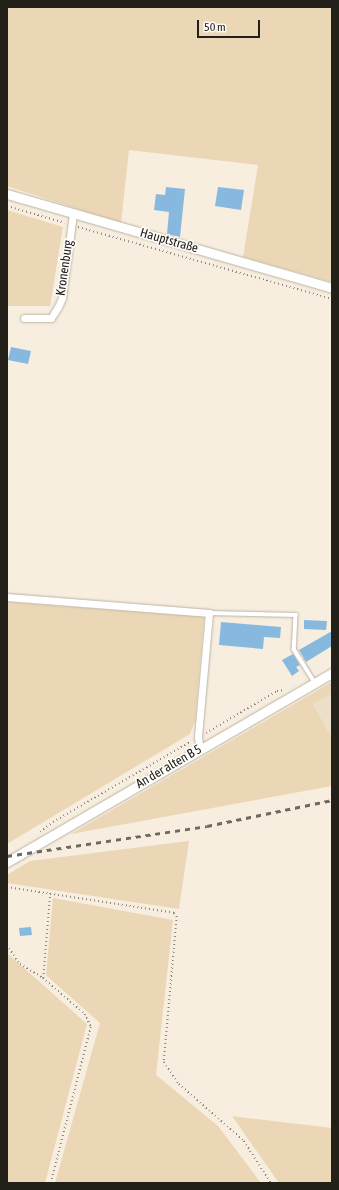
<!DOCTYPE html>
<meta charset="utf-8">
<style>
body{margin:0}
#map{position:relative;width:339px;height:1190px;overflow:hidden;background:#f7eedf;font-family:"Asap Condensed",sans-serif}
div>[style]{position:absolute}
.built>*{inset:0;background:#ede0cb}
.green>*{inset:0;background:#ebd7b6}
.building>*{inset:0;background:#87b9de}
.path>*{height:1.5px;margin-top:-0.75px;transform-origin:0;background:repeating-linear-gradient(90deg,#8c867c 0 1px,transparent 0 4px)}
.roads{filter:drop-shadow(0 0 1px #bbb3a5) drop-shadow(0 0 1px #bbb3a5)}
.lane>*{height:3.5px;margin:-1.75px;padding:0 1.75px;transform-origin:1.75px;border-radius:1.75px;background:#fff}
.street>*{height:7px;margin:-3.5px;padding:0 3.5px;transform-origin:3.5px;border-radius:3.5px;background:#fff}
.secondary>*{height:9px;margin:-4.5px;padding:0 4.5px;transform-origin:4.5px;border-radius:4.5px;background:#fff}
.rail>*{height:2.5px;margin-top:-1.25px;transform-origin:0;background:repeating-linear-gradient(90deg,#6f6a61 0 5px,transparent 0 10px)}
span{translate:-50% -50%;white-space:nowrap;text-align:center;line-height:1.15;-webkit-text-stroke:3.5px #fefcf9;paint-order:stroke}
.street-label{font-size:13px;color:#23201a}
.frame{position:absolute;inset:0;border:8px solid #23201a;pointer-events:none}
.scale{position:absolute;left:197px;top:20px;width:63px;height:18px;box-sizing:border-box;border:2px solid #23201a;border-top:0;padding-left:5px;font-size:12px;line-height:14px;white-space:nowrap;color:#23201a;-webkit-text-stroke:3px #fefcf9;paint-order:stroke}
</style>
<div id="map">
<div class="built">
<i style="clip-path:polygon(332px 694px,332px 738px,313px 704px)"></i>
</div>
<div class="green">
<i style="clip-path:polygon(7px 7px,332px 7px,332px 282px,243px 257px,258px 165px,129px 150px,121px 223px,7px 186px)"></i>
<i style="clip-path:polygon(7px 210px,63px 227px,50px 306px,7px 306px)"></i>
<i style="clip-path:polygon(7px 602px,204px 617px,195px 721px,190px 734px,7px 844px)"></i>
<i style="clip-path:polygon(332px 682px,332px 694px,313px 704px,332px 738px,332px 786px,71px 834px)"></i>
<i style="clip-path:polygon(189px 841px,179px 909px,7px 883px,7px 875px,30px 861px)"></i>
<i style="clip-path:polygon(53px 898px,173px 920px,156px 1075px,218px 1126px,261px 1183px,55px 1183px,100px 1023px,46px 975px)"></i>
<i style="clip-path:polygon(7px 953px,87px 1024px,45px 1183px,7px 1183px)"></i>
<i style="clip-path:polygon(232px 1116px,332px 1128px,332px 1183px,279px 1183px)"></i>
</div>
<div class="building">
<i style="clip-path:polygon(166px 187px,185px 189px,180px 237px,167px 234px,169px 212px,154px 210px,156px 194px,165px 195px)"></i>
<i style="clip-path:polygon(218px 187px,244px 190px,241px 210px,215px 206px)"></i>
<i style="clip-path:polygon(11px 347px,31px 351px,28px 364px,8px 360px)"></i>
<i style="clip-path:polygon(304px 620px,327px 621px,326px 630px,304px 629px)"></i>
<i style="clip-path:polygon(221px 622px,281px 627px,280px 638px,264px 637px,263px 649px,219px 645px)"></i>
<i style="clip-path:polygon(332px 631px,332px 646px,306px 662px,299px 650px)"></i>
<i style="clip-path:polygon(293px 654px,300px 665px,296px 667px,299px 671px,292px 676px,282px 660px)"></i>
<i style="clip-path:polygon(31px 927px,32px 935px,20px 936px,19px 928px)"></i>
</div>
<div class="path">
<i style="left:7px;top:206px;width:60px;rotate:16.3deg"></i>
<i style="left:78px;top:227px;width:264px;rotate:15.8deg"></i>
<i style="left:206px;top:733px;width:82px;rotate:-30.6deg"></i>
<i style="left:277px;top:691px;width:8px;rotate:-7deg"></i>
<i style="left:40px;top:832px;width:16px;rotate:-38deg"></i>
<i style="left:53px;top:822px;width:159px;rotate:-30.3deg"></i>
<i style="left:7px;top:887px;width:169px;rotate:8.8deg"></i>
<i style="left:174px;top:913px;width:4px;rotate:45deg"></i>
<i style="left:177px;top:916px;width:147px;rotate:95.1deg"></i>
<i style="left:164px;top:1062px;width:27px;rotate:56deg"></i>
<i style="left:179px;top:1084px;width:86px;rotate:41.2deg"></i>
<i style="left:244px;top:1141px;width:50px;rotate:57.3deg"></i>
<i style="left:7px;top:945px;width:23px;rotate:56deg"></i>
<i style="left:20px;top:964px;width:27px;rotate:31deg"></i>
<i style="left:43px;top:978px;width:55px;rotate:40.6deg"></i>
<i style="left:85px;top:1014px;width:14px;rotate:65deg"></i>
<i style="left:91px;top:1027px;width:161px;rotate:104.4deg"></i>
<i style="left:43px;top:978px;width:85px;rotate:-85.3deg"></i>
</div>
<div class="roads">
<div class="lane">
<i style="left:209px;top:613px;width:87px;rotate:1.3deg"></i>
<i style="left:296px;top:615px;width:34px;rotate:93deg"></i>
<i style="left:294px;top:649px;width:40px;rotate:58deg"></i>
</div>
<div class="street">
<i style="left:24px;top:318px;width:27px"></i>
<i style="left:51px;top:318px;width:13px;rotate:-58deg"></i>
<i style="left:58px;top:307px;width:10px;rotate:-66deg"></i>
<i style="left:62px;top:298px;width:86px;rotate:-82.6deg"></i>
<i style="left:7px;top:597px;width:203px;rotate:4.5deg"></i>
<i style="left:209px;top:613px;width:124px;rotate:95.1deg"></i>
<i style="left:198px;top:737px;width:13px;rotate:81deg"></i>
</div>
<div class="secondary">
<i style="left:7px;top:194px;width:338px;rotate:16.1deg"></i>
<i style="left:7px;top:862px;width:376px;rotate:-30.2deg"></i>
</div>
</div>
<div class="rail">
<i style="left:7px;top:856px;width:202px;rotate:-8.5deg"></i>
<i style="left:207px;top:826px;width:128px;rotate:-11.7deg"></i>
</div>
<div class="street-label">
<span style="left:169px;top:241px;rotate:16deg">Hauptstraße</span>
<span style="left:65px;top:268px;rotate:-82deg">Kronenburg</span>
<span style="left:169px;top:767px;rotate:-30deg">An der alten B 5</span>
</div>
<div class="frame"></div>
<div class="scale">50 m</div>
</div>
